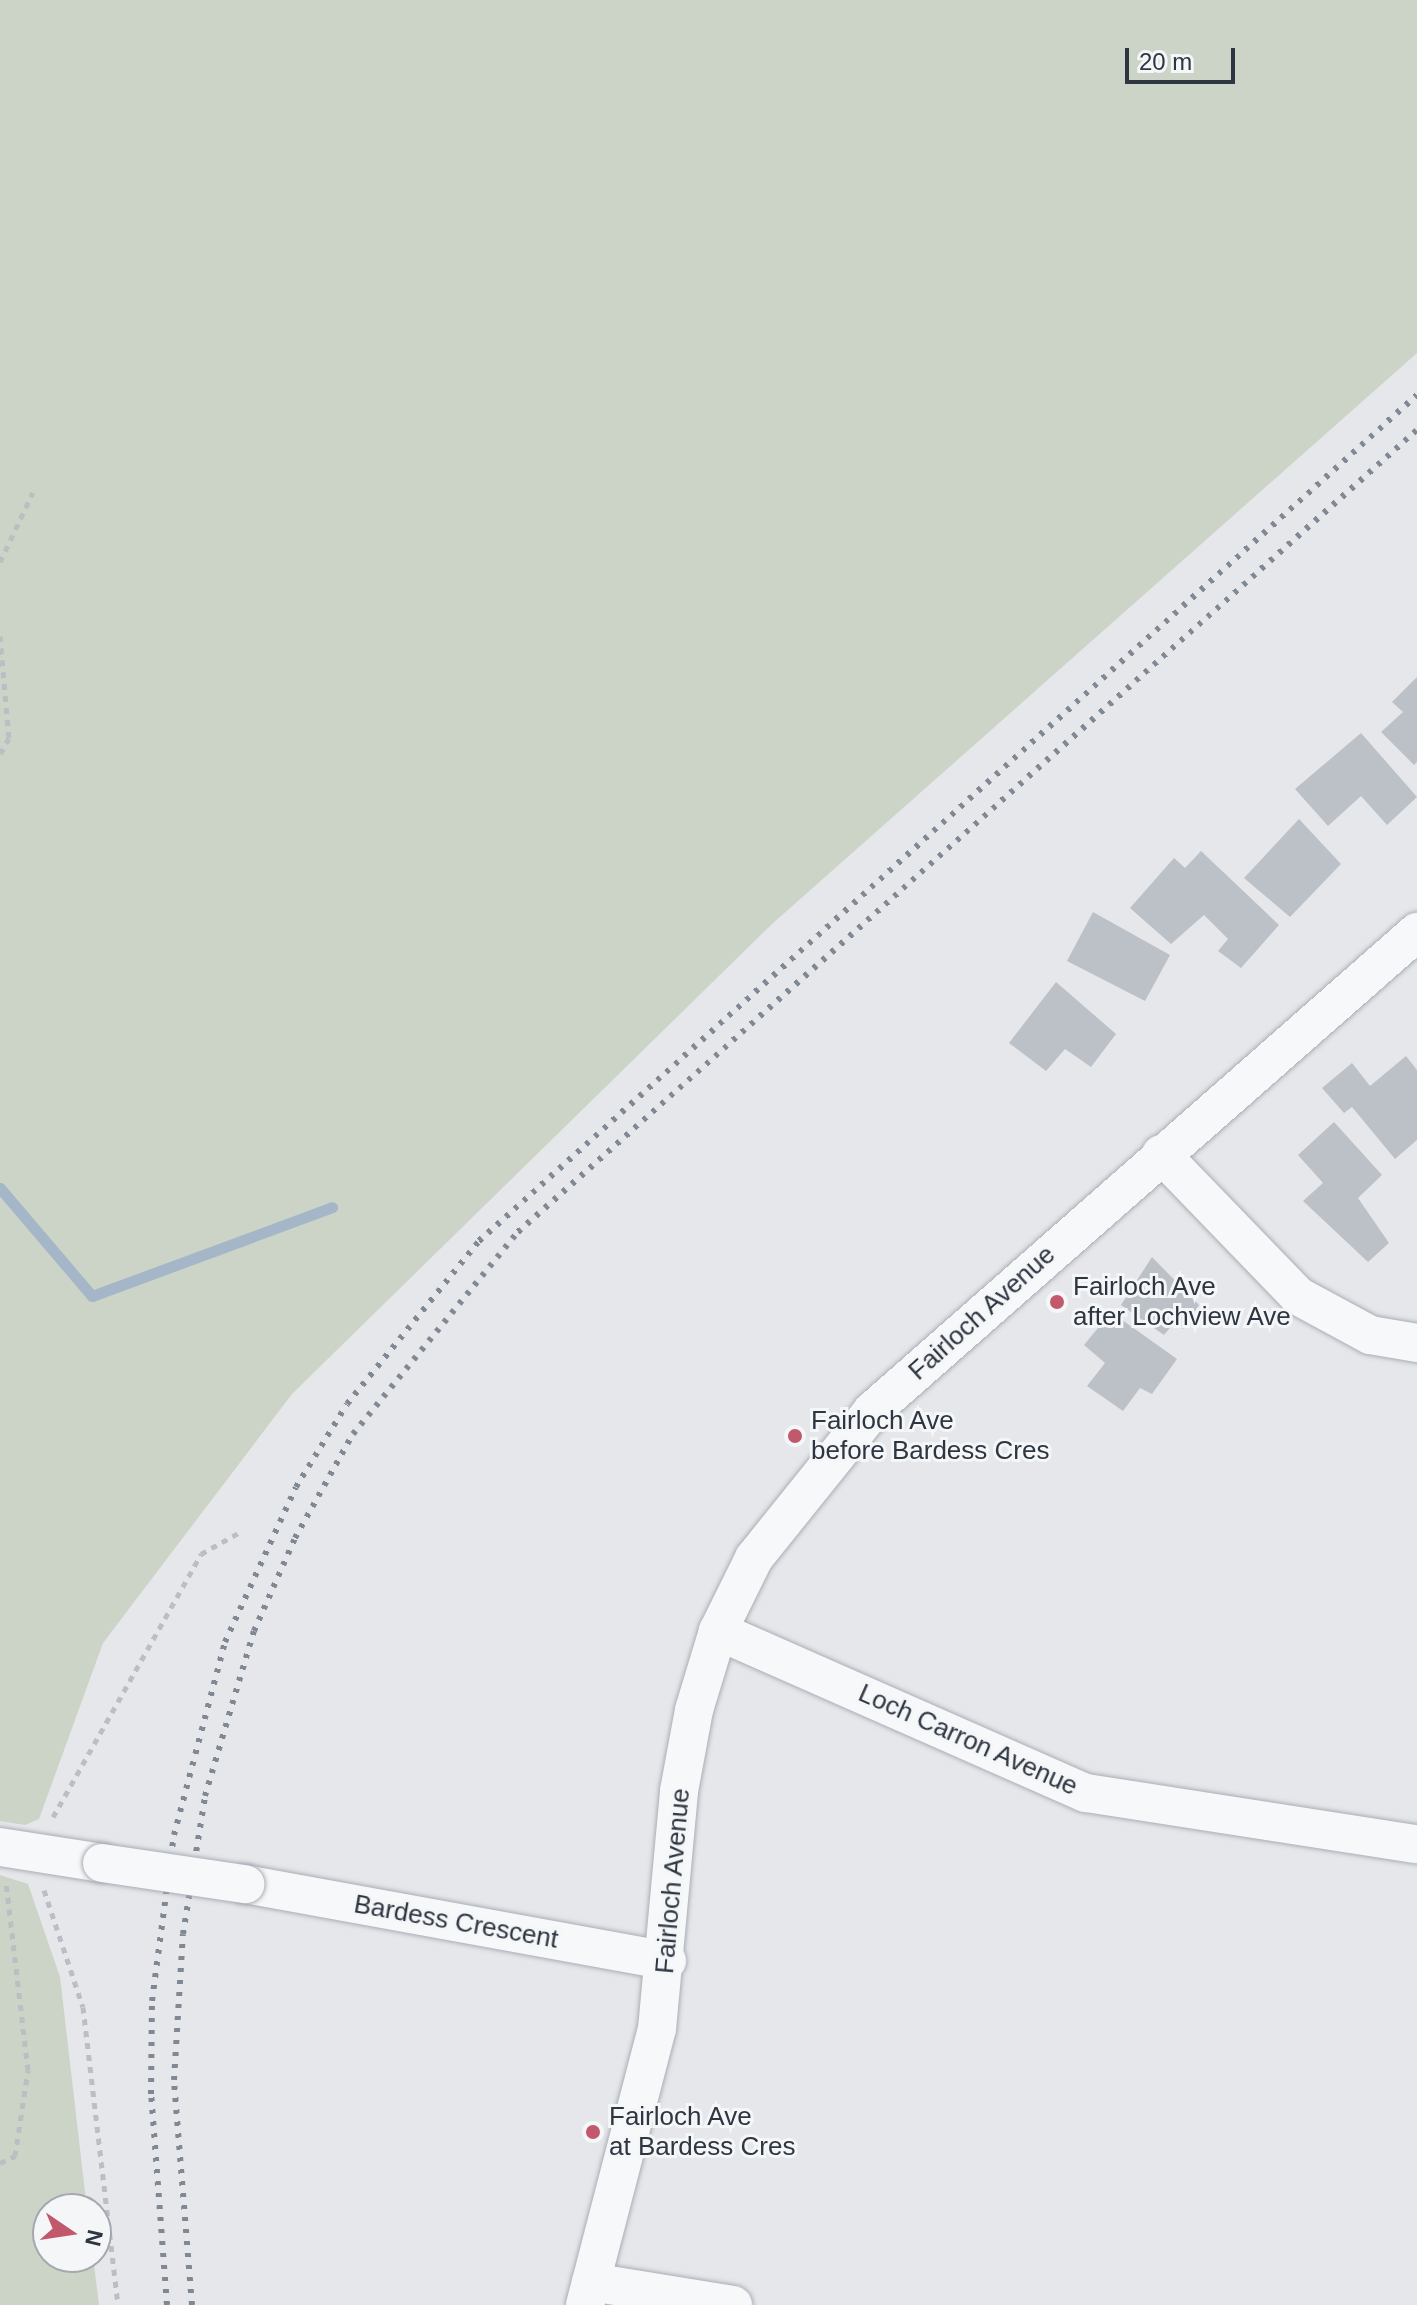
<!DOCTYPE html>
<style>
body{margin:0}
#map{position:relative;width:1417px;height:2305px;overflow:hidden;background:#e5e7eb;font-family:Arial,sans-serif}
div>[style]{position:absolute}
.green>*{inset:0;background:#cbd4c7}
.stream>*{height:11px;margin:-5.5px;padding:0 5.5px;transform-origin:5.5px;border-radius:5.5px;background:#a4b6c7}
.building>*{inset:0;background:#bcc1c7}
.path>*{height:5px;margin-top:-2.5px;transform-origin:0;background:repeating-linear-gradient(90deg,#bbbec3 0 6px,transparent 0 12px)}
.roads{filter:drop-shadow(0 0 2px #aaaeb5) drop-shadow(0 0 2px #aaaeb5)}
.minor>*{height:38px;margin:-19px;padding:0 19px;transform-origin:19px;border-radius:19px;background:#f7f8fa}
.rail>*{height:6px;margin-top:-3px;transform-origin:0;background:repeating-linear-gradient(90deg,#808893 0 4px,transparent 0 12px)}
.bridges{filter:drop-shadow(0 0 2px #aaaeb5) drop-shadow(0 0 2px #aaaeb5)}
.minor-bridge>*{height:38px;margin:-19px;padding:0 19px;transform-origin:19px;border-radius:19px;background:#f7f8fa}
.dots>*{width:22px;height:22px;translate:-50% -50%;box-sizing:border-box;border:4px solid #f4f6f8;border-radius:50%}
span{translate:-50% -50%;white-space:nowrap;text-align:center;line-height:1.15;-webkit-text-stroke:6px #f4f6f8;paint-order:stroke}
.poi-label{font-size:26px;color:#2e3642}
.left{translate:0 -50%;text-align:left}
.street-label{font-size:26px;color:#2e3642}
.north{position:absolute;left:32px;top:2193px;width:80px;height:80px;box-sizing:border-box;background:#f4f6f8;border:2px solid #a5a9af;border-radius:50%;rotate:103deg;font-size:22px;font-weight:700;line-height:32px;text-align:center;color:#2e3642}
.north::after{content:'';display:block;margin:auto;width:28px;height:36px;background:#c2586b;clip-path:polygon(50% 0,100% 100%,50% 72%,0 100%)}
.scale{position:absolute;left:1125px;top:48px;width:110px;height:36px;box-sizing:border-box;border:4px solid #2e3642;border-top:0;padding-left:10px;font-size:24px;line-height:28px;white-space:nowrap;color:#2e3642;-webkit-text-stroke:6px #f4f6f8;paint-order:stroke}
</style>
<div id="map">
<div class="green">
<i style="clip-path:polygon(0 0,1417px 0,1417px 353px,772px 924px,292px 1394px,103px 1643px,39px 1819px,25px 1825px,0 1821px)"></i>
<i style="clip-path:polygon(0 1875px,28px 1884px,60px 1977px,87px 2209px,48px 2209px,48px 2257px,93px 2257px,99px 2305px,0 2305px)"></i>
</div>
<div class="stream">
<i style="left:0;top:1188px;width:142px;rotate:49.6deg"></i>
<i style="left:92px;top:1296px;width:256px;rotate:-20.3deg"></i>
</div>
<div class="building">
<i style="clip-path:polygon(1417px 677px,1417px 762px,1414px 765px,1381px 732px,1403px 712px,1392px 702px)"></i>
<i style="clip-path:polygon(1361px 733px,1417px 797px,1387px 825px,1361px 796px,1328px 826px,1295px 789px)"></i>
<i style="clip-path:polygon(1299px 819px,1341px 864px,1290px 917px,1244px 878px)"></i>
<i style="clip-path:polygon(1201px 851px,1279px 925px,1241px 968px,1218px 951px,1228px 939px,1204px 915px,1171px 944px,1130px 908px,1174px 858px,1185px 868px)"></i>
<i style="clip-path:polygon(1093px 912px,1170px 955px,1145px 1001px,1067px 961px)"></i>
<i style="clip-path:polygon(1056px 982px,1116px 1034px,1091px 1067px,1065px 1049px,1046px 1071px,1009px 1043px)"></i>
<i style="clip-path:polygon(1406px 1056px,1417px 1070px,1417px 1140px,1395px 1159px,1352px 1107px,1344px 1113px,1322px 1088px,1352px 1063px,1370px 1086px)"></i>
<i style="clip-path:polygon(1334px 1122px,1382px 1175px,1358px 1198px,1389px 1243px,1368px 1262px,1303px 1201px,1323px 1183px,1298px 1155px)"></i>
<i style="clip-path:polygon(1152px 1257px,1199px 1305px,1183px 1329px,1174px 1323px,1164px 1335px,1121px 1305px)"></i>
<i style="clip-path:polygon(1111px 1312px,1177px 1359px,1152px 1394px,1140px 1388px,1123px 1411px,1087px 1386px,1105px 1363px,1084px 1345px)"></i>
</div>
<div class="path">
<i style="left:0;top:562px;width:77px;rotate:-64.8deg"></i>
<i style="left:0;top:636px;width:102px;rotate:85deg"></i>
<i style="left:9px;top:738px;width:18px;rotate:119deg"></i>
<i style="left:53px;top:1817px;width:302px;rotate:-60.6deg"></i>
<i style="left:201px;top:1554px;width:45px;rotate:-29.4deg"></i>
<i style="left:44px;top:1890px;width:123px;rotate:71.6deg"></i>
<i style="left:83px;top:2007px;width:300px;rotate:83.3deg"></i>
<i style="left:0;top:2163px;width:17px;rotate:-25deg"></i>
<i style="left:15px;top:2156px;width:87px;rotate:-81.4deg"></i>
<i style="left:28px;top:2070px;width:187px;rotate:-96.7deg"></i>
</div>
<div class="roads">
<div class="minor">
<i style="left:1161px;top:1154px;width:197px;rotate:46deg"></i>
<i style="left:1298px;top:1296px;width:82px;rotate:28.4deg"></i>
<i style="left:1370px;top:1335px;width:48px;rotate:9.7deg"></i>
<i style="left:718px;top:1631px;width:402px;rotate:23.8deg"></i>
<i style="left:1086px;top:1793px;width:335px;rotate:8.8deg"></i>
<i style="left:0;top:1847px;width:103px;rotate:8.9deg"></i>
<i style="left:245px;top:1884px;width:429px;rotate:10.3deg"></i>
<i style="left:591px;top:2282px;width:144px;rotate:9.2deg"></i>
<i style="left:585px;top:2305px;width:285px;rotate:-75.4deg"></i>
<i style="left:657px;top:2029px;width:239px;rotate:-84.7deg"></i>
<i style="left:679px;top:1791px;width:82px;rotate:-79.5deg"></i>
<i style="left:694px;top:1710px;width:83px;rotate:-73.1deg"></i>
<i style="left:718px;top:1631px;width:81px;rotate:-63.7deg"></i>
<i style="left:754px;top:1558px;width:189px;rotate:-51.2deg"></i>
<i style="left:872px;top:1411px;width:726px;rotate:-41.31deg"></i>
</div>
</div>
<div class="rail">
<i style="left:167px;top:2305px;width:212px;rotate:-94.3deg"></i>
<i style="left:151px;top:2094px;width:93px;rotate:-89.4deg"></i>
<i style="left:152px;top:2001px;width:167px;rotate:-82.5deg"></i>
<i style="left:174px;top:1835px;width:200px;rotate:-75.2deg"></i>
<i style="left:225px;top:1642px;width:170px;rotate:-65.4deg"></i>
<i style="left:296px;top:1487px;width:97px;rotate:-58.4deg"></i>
<i style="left:347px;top:1404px;width:210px;rotate:-51deg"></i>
<i style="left:479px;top:1241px;width:1263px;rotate:-42.05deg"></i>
<i style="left:192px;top:2305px;width:226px;rotate:-94.6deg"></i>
<i style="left:174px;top:2080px;width:146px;rotate:-86.5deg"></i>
<i style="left:183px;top:1934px;width:140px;rotate:-80.9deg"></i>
<i style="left:205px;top:1796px;width:172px;rotate:-73.5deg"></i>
<i style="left:254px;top:1631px;width:102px;rotate:-66.2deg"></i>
<i style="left:295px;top:1538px;width:119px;rotate:-60.9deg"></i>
<i style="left:353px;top:1434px;width:261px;rotate:-50.8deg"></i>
<i style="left:518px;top:1232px;width:1205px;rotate:-41.74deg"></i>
</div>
<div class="bridges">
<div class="minor-bridge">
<i style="left:102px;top:1863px;width:145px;rotate:8.4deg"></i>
</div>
</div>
<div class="dots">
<i style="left:1057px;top:1302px;background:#c2586b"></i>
<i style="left:795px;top:1436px;background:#c2586b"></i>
<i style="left:593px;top:2132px;background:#c2586b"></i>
</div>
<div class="poi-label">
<span class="left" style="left:1073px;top:1302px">Fairloch Ave<br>after Lochview Ave</span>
<span class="left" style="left:811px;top:1436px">Fairloch Ave<br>before Bardess Cres</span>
<span class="left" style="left:609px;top:2132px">Fairloch Ave<br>at Bardess Cres</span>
</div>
<div class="street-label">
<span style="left:982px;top:1313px;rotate:-42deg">Fairloch Avenue</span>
<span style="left:968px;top:1740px;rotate:24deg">Loch Carron Avenue</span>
<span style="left:673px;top:1881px;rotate:-85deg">Fairloch Avenue</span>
<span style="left:456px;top:1922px;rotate:10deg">Bardess Crescent</span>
</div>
<div class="north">N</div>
<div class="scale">20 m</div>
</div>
